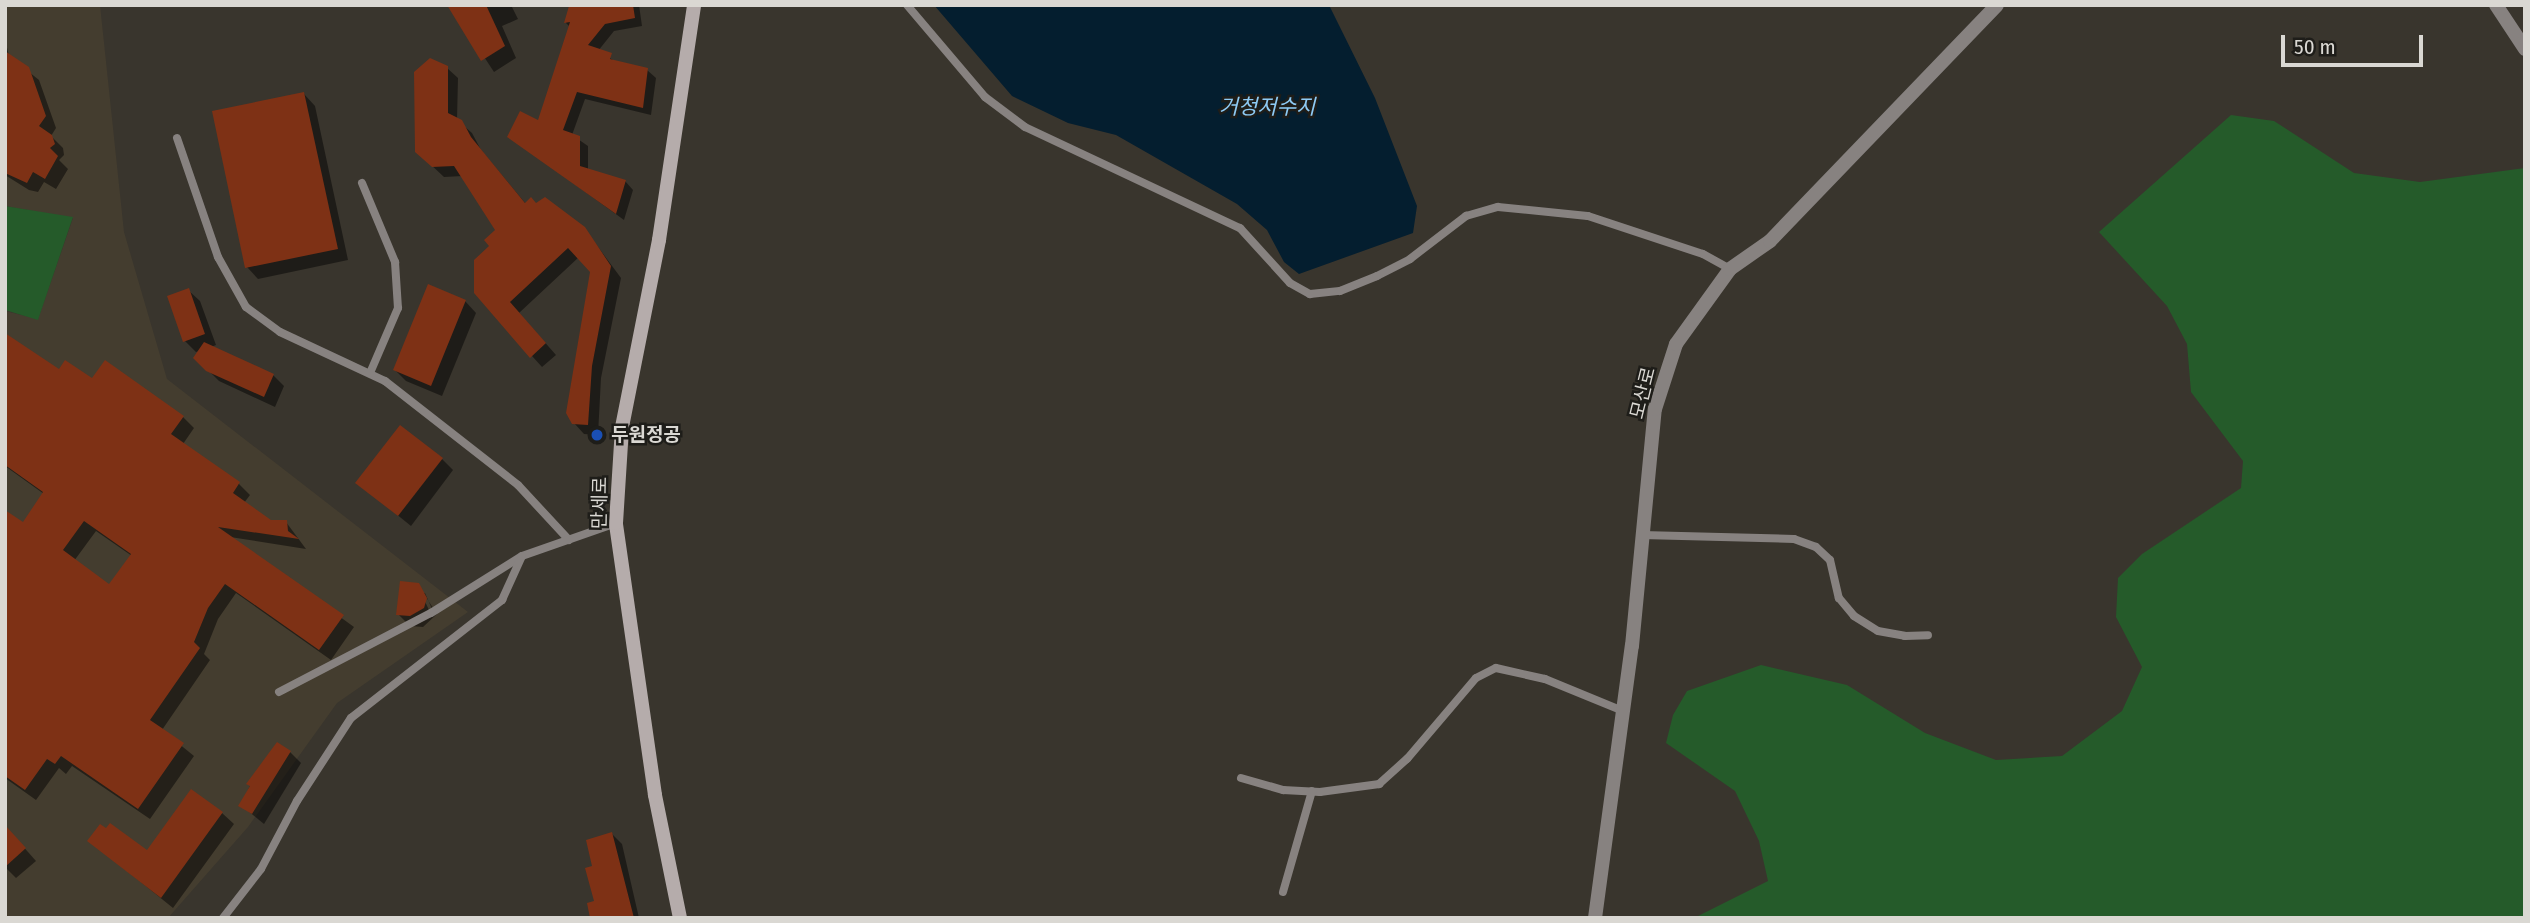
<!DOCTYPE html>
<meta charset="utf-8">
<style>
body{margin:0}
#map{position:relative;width:2530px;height:923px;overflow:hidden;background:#39352d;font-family:"Fira Sans Condensed","Noto Sans KR",sans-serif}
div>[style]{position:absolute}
.built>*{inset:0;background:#443d2f}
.green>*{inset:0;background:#255b2a}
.water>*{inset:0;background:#041e2f}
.shadow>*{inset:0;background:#0007}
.building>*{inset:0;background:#7e3115}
.service>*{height:8px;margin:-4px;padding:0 4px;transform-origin:4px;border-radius:4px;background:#878280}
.minor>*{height:14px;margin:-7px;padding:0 7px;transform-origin:7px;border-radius:7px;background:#878280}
.tertiary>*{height:14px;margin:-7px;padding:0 7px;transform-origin:7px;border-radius:7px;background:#878280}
.secondary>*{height:14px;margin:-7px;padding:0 7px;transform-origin:7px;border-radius:7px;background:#b5acab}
.dots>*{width:19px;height:19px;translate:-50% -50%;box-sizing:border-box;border:4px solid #1e1d19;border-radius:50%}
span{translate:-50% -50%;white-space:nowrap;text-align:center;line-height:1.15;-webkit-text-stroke:5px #1e1d19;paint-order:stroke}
.street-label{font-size:19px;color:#dad8d3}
.poi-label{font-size:19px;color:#dad8d3;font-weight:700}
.left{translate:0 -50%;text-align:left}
.water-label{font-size:21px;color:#8ecbf5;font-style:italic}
.frame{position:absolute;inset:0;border:7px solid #dad8d3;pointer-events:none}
.scale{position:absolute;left:2281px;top:35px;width:142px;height:32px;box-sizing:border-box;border:4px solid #dad8d3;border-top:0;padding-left:9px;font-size:21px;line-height:24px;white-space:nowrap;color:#dad8d3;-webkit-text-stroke:5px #1e1d19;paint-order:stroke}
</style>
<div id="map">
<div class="built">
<i style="clip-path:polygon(5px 5px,100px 5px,124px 232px,167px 379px,468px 612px,337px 703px,248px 827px,168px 918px,5px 918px,5px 311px,38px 319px,73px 218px,5px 206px)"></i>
</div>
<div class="green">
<i style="clip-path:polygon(2231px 115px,2274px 121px,2354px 173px,2420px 182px,2525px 168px,2525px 918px,1694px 918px,1768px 881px,1759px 841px,1735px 791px,1666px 743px,1673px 715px,1687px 691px,1761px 665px,1847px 685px,1925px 733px,1996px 760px,2062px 756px,2122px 711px,2142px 667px,2116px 617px,2118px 578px,2142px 554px,2241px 488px,2243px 461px,2191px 392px,2187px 344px,2167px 306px,2099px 232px)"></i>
<i style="clip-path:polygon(5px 206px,73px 217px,38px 320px,5px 310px)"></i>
</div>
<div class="water">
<i style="clip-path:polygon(934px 5px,1329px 5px,1375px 98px,1417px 206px,1413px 233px,1299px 274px,1284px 262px,1267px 230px,1237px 204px,1116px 135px,1068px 123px,1012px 96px)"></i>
</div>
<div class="shadow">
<i style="clip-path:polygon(450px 5px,511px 5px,518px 19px,502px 26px,516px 58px,494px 72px)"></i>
<i style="clip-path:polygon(588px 5px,639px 5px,642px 26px,614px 31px,598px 51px,618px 63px,647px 70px,656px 78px,651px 115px,585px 99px,572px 135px,588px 146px,588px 170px,625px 181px,633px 190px,624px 220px,511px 138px,539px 122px,570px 27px,566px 23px,571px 8px)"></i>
<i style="clip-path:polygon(5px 39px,9px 56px,39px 80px,56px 128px,51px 136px,63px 148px,64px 155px,59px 160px,68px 169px,56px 189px,44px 182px,38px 192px,29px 190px,5px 175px)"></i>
<i style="clip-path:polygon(447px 68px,458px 78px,457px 120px,472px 133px,481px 150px,526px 204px,536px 205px,584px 228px,621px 278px,601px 378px,598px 435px,584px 434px,574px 423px,592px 271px,579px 257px,519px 313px,556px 355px,542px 367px,475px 293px,497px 230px,463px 176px,444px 177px,428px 162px)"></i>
<i style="clip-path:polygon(304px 94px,315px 106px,348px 260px,258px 279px,247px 267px)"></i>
<i style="clip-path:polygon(188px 290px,200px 301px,216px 345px,211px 347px,273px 375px,284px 386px,275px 407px,219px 381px,196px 358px,201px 351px,196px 352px,185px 341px)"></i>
<i style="clip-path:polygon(465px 301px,476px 313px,442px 396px,406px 381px,395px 370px)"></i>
<i style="clip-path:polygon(evenodd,5px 335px,59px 371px,183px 417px,194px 428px,183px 444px,239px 484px,250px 495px,244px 503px,271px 521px,286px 522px,306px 549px,230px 537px,354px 627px,331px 660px,236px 593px,218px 619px,204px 654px,210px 660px,162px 730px,194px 756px,150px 819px,72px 766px,66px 774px,59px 768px,36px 800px,5px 778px,5px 512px,23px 525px,44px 494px,5px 466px,5px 335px,96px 531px,132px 556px,110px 586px,74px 561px,96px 531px)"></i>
<i style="clip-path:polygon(442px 459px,453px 470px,411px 526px,358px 483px)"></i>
<i style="clip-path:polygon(evenodd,418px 585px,437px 614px,423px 627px,410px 626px,398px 614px,418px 585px,421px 593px,425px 593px,432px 609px,429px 610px,421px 593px)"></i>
<i style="clip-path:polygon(290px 752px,301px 763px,264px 824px,241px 805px,257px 771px)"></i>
<i style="clip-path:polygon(222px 813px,234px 824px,173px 908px,90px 841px,107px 831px,147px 853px)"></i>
<i style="clip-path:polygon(5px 826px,36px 861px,16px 878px,5px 867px)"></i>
<i style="clip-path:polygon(612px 834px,622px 844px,639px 918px,592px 918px,596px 903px,595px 867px)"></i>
</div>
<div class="building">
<i style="clip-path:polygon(447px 5px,486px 5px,505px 46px,481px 61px)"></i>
<i style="clip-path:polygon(633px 5px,635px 18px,605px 24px,588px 45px,612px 53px,610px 59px,648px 68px,643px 108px,577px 92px,563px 130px,580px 136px,580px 166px,626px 180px,616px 214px,507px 137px,520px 111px,538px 120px,570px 22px,564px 23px,569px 6px)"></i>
<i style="clip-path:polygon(5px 51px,29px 67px,46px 116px,39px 126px,52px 135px,55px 144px,50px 148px,58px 156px,45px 179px,33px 172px,27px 183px,5px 173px)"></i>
<i style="clip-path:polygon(430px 58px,448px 66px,448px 113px,462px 120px,471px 137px,525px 203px,531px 197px,536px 203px,545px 197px,585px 227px,611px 266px,592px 366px,588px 425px,572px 424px,566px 413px,590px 272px,568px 248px,510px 302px,546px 343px,530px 358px,474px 293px,474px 260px,489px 246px,484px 240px,495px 230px,454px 166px,432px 167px,415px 152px,414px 72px)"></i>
<i style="clip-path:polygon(304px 92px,338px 249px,245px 268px,212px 111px)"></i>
<i style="clip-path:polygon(428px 284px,466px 300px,431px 386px,393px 370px)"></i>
<i style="clip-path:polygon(189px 288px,205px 334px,183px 342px,167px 296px)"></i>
<i style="clip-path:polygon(evenodd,5px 333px,59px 369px,65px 360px,92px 378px,105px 360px,184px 416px,171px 434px,240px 482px,233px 493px,271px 520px,287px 520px,288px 531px,299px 539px,218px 527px,344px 615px,319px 650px,225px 584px,208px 608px,194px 642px,200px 648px,150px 720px,184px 743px,138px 809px,61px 756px,55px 764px,47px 759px,25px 790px,5px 776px,5px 510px,23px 522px,43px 492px,5px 465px,5px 333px,84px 521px,131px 554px,109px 584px,63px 550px,84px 521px)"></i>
<i style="clip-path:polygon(204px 342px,274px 374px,264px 397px,206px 371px,193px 358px)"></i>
<i style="clip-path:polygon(400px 425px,443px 458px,398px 516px,355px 483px)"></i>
<i style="clip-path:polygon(400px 581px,419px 583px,427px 598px,424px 608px,410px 616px,396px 615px)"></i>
<i style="clip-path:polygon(277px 742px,291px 751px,252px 814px,238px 806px,250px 786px,246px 784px)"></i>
<i style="clip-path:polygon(191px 789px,223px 812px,161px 898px,87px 841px,100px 824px,106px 828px,110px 823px,147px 850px)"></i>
<i style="clip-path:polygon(5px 825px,26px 848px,5px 867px)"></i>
<i style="clip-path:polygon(612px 832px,634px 918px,590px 918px,587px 903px,594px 901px,585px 868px,592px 866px,586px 840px)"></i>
</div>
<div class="service">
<i style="left:907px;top:5px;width:121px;rotate:49.7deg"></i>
<i style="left:985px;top:97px;width:50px;rotate:36.9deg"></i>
<i style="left:1025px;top:127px;width:238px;rotate:25.2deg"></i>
<i style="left:1240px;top:228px;width:74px;rotate:47.7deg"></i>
<i style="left:1290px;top:283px;width:23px;rotate:29deg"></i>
<i style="left:1310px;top:294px;width:30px;rotate:-6deg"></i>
<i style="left:1340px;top:291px;width:40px;rotate:-22deg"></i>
<i style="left:1377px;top:276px;width:37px;rotate:-27deg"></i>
<i style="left:1410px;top:259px;width:71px;rotate:-37.5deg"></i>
<i style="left:1466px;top:216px;width:33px;rotate:-16deg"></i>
<i style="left:1498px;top:207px;width:90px;rotate:5.7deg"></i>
<i style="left:1588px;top:216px;width:121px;rotate:18.3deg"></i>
<i style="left:1703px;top:254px;width:31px;rotate:29deg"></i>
<i style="left:177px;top:138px;width:126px;rotate:71deg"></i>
<i style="left:218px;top:257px;width:57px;rotate:60.8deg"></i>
<i style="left:246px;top:307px;width:42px;rotate:36.3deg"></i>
<i style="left:280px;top:332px;width:116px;rotate:25deg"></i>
<i style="left:385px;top:381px;width:169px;rotate:38deg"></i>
<i style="left:518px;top:485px;width:75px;rotate:47.2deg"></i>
<i style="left:362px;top:183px;width:86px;rotate:67.3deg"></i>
<i style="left:395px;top:262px;width:46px;rotate:86.3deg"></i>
<i style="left:398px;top:308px;width:71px;rotate:113.3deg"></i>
<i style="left:1642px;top:535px;width:152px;rotate:1.5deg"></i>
<i style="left:1794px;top:539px;width:23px;rotate:20deg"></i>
<i style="left:1816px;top:547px;width:19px;rotate:43deg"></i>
<i style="left:1830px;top:560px;width:39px;rotate:77deg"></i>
<i style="left:1839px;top:598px;width:23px;rotate:50deg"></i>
<i style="left:1854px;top:616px;width:28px;rotate:32deg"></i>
<i style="left:1878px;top:631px;width:27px;rotate:10deg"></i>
<i style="left:1905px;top:636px;width:23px;rotate:-2deg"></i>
<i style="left:279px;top:692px;width:171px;rotate:-27.5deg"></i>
<i style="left:431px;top:613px;width:107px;rotate:-32.1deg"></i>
<i style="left:522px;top:556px;width:100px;rotate:-19.3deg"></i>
<i style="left:1241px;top:778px;width:44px;rotate:15.9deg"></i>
<i style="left:1283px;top:790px;width:37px;rotate:3deg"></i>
<i style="left:1320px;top:792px;width:60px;rotate:-7.7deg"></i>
<i style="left:1379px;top:784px;width:38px;rotate:-42deg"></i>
<i style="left:1407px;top:759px;width:106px;rotate:-49.6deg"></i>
<i style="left:1476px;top:678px;width:22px;rotate:-27deg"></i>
<i style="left:1496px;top:668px;width:50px;rotate:12.7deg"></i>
<i style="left:1545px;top:679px;width:84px;rotate:22.3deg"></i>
<i style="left:1283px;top:892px;width:105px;rotate:-74deg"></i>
<i style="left:223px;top:918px;width:62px;rotate:-52.2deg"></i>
<i style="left:261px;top:869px;width:77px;rotate:-62.1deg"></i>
<i style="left:297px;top:801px;width:99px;rotate:-57deg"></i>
<i style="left:351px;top:718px;width:192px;rotate:-38deg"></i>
<i style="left:502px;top:600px;width:48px;rotate:-65.6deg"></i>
</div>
<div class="minor">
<i style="left:2496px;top:5px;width:53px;rotate:56.6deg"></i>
</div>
<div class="tertiary">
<i style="left:1595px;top:918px;width:275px;rotate:-82.3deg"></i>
<i style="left:1632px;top:646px;width:238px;rotate:-84.5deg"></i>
<i style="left:1655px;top:409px;width:68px;rotate:-72.1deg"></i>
<i style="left:1676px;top:344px;width:92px;rotate:-54.2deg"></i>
<i style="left:1730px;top:269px;width:49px;rotate:-35deg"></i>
<i style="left:1770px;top:241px;width:327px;rotate:-46.1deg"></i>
</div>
<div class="secondary">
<i style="left:680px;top:918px;width:126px;rotate:-101.5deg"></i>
<i style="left:655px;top:795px;width:275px;rotate:-98.2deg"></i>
<i style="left:616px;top:523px;width:96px;rotate:-86.4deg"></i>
<i style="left:622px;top:427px;width:191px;rotate:-78.8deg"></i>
<i style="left:659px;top:240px;width:238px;rotate:-81.5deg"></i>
</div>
<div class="dots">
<i style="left:597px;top:435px;background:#1a4fb4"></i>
</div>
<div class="street-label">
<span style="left:1643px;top:393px;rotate:-76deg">모산로</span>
<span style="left:600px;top:503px;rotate:-89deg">만세로</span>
</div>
<div class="poi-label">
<span class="left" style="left:611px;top:435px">두원정공</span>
</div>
<div class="water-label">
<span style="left:1267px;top:107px">거청저수지</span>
</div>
<div class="frame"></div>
<div class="scale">50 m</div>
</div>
